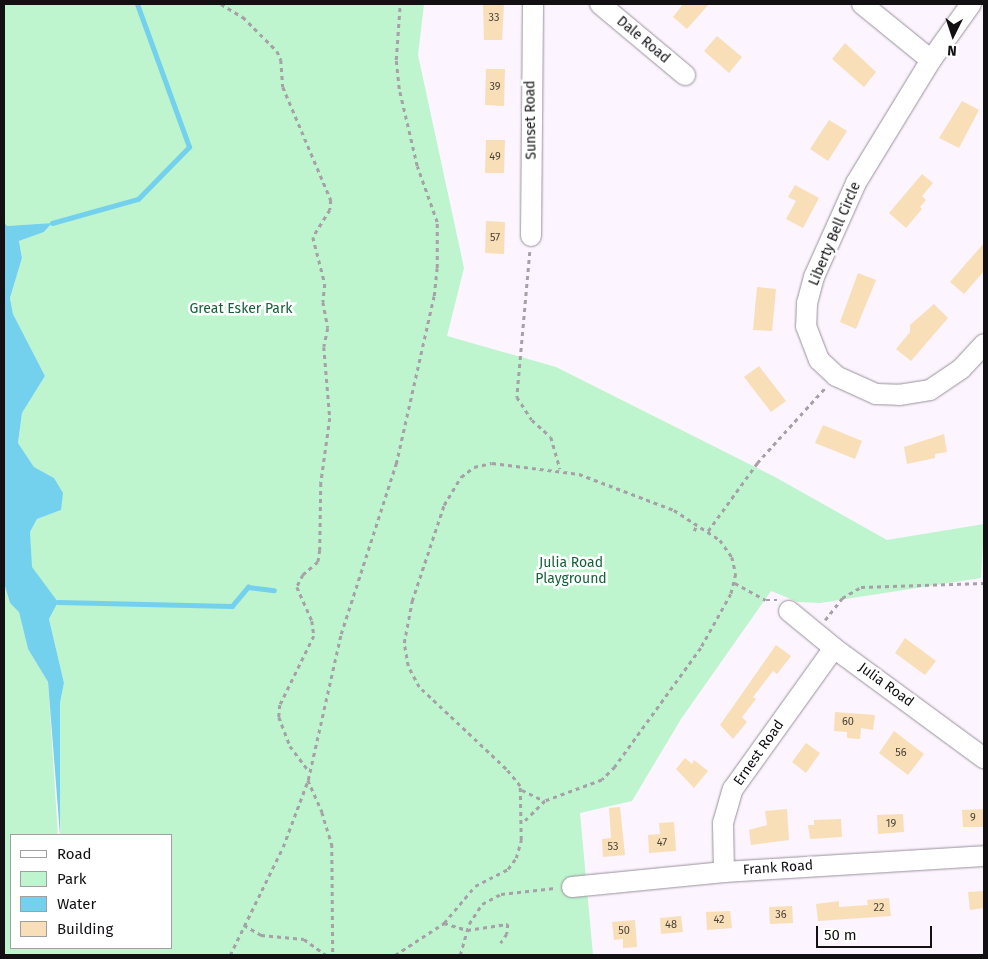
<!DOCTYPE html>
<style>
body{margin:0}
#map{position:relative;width:988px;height:959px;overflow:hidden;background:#fcf4fe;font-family:"Fira Sans",sans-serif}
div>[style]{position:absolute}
.green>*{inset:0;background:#bef4ce}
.water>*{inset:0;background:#73d1ee}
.stream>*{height:4.5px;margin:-2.25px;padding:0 2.25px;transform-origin:2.25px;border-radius:2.25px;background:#73d1ee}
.building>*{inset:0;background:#f8dfb7}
.path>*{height:2.5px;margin-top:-1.25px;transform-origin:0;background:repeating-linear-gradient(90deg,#a6a0a7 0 4px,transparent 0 8px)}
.roads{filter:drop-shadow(0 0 1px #99919b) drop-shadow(0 0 1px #99919b)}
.minor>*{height:20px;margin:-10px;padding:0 10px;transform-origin:10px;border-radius:10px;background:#fff}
span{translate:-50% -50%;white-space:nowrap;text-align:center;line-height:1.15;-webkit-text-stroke:5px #fff;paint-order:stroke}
.number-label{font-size:11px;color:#4c443c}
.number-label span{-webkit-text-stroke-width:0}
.street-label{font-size:14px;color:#121013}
.park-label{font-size:14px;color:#136237}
.frame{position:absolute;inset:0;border:5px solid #121013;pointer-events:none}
.legend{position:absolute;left:10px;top:834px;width:162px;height:115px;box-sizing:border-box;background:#fff;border:1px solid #a09fa1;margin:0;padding:6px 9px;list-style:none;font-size:15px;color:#121013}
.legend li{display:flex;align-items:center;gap:10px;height:25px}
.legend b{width:25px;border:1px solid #a09fa1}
.north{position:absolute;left:928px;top:10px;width:50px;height:50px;-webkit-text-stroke:4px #fff;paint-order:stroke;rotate:184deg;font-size:14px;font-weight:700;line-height:20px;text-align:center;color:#121013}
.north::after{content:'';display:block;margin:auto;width:18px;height:22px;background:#121013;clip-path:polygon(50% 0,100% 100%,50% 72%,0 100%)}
.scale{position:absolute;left:816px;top:926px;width:116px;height:22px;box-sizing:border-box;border:2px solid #121013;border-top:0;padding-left:6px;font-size:15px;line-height:18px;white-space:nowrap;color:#121013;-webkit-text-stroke:4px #fff;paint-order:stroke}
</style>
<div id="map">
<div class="green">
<i style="clip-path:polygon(4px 4px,424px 4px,418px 55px,464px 268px,447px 336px,556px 367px,775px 477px,887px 540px,984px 524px,981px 578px,820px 603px,798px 602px,771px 591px,681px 719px,632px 801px,580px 813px,593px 955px,4px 955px,4px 583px,10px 603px,19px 611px,28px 649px,48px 682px,58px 835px,11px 835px,11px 948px,171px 948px,171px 835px,60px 835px,60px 703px,64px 683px,49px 619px,58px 602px,31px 567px,30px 532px,37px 519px,61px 510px,54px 478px,34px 467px,18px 443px,22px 413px,45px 376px,13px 314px,10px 298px,22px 258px,19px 241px,44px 232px,52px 223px,7px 226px,4px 222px)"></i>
</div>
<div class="water">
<i style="clip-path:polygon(4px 222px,7px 226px,52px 223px,44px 232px,19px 241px,22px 258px,10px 298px,13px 314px,45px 376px,22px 413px,18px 443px,34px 467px,54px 478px,63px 493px,61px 510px,37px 519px,30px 532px,32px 567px,58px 602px,49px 619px,64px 683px,60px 703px,60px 835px,48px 682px,28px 649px,19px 612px,10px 603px,4px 583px)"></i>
</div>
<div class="stream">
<i style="left:52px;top:223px;width:89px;rotate:-15.6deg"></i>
<i style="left:138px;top:199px;width:73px;rotate:-45.6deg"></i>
<i style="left:189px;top:147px;width:152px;rotate:-110deg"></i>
<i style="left:58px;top:602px;width:174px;rotate:1.3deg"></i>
<i style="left:232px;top:606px;width:25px;rotate:-50deg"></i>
<i style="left:248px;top:587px;width:26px;rotate:7deg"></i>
</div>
<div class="building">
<i style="clip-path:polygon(483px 4px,504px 4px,502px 40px,484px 40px)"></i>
<i style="clip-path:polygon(683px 4px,709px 4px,687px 29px,673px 17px)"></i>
<i style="clip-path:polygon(717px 36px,742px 57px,729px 73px,704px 51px)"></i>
<i style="clip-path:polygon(845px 43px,876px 72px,864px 87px,832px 59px)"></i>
<i style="clip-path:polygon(486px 69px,505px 69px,504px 106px,485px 105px)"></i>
<i style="clip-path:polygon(962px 101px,979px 110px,959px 148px,939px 138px)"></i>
<i style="clip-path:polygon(829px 120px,847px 131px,828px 161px,810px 149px)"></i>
<i style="clip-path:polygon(486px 140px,505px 140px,504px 173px,485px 173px)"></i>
<i style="clip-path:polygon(922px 174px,933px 183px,922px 196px,926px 200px,920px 207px,922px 209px,906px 228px,889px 213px)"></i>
<i style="clip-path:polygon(795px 185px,819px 198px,803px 228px,786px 219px,796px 201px,788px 197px)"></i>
<i style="clip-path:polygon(486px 221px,505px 222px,504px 254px,485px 253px)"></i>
<i style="clip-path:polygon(984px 243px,984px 271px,964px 294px,950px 282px)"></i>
<i style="clip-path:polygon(858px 273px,876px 280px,856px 329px,840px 322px)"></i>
<i style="clip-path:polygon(757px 287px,776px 289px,772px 331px,753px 330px)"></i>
<i style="clip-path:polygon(934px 304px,948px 318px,911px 361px,896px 349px,910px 332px,910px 325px)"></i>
<i style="clip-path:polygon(759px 366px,786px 401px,771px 412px,744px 377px)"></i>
<i style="clip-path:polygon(823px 425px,862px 441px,855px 459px,815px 443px)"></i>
<i style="clip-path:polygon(944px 434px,947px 452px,935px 454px,935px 458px,907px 464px,904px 447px)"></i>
<i style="clip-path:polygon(905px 638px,936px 661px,925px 675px,895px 653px)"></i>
<i style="clip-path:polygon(776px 645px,791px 656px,777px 674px,773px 671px,753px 697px,756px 699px,742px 717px,747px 722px,733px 739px,720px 725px)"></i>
<i style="clip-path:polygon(835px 712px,875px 715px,873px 730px,861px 728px,860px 739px,847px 738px,847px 732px,834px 731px)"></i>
<i style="clip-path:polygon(894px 731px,924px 754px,908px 775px,879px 753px)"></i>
<i style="clip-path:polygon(806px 743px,820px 753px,806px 773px,792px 762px)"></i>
<i style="clip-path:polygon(685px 758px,692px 764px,694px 760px,708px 771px,694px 788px,676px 769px)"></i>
<i style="clip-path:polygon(620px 807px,625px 855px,603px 857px,602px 839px,611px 838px,609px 808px)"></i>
<i style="clip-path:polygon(787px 809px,789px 840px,751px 845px,749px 830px,767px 825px,765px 811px)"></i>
<i style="clip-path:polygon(984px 809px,984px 827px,963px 827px,962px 810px)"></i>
<i style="clip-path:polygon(903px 814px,904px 832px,878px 834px,877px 815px)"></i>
<i style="clip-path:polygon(841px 819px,842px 837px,810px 839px,808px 825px,814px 825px,814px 820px)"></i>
<i style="clip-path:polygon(674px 822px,676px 851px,649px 853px,648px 835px,660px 834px,659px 823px)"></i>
<i style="clip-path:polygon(984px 891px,984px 908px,970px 910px,968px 892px)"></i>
<i style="clip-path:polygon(889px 898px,891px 916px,818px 921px,816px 904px,839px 901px,839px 907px,868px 905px,867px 900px)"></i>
<i style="clip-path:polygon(792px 906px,793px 923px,770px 924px,769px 907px)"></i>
<i style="clip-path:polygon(730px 911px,732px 928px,707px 930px,706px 912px)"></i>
<i style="clip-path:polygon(681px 916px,683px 932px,661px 934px,660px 918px)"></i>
<i style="clip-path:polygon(635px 920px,637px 947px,623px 948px,623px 939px,614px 940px,612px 922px)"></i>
</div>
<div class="path">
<i style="left:221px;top:4px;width:26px;rotate:31deg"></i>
<i style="left:243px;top:17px;width:48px;rotate:45deg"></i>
<i style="left:277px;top:51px;width:10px;rotate:66deg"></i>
<i style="left:281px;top:60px;width:27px;rotate:86deg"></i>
<i style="left:283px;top:87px;width:123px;rotate:67deg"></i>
<i style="left:331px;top:200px;width:10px;rotate:96deg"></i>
<i style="left:330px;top:210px;width:32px;rotate:122deg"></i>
<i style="left:313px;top:237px;width:49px;rotate:75.7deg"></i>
<i style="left:325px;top:284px;width:18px;rotate:96deg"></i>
<i style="left:323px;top:302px;width:26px;rotate:79deg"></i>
<i style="left:328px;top:328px;width:19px;rotate:102deg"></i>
<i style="left:324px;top:347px;width:71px;rotate:85.2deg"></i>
<i style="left:330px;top:418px;width:66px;rotate:97.9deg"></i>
<i style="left:321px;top:483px;width:67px;rotate:90.9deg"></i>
<i style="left:320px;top:550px;width:12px;rotate:99deg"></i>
<i style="left:318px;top:562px;width:20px;rotate:139deg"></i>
<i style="left:303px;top:575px;width:13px;rotate:117deg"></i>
<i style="left:297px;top:587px;width:37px;rotate:66deg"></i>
<i style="left:312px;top:621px;width:15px;rotate:82deg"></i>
<i style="left:314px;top:636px;width:77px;rotate:116.2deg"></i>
<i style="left:280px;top:705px;width:12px;rotate:95deg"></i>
<i style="left:279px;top:717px;width:31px;rotate:69deg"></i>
<i style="left:290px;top:746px;width:31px;rotate:53deg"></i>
<i style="left:530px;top:252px;width:146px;rotate:95.1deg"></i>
<i style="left:517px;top:397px;width:27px;rotate:57deg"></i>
<i style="left:532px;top:420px;width:25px;rotate:42deg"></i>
<i style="left:551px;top:437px;width:33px;rotate:74deg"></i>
<i style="left:694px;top:531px;width:8px;rotate:-67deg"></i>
<i style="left:708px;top:531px;width:84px;rotate:-54.2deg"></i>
<i style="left:757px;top:463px;width:101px;rotate:-47.8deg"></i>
<i style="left:735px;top:583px;width:35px;rotate:29deg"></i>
<i style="left:766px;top:600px;width:11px"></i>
<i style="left:825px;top:620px;width:28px;rotate:-52deg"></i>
<i style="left:842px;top:598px;width:22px;rotate:-30deg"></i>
<i style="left:861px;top:587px;width:123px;rotate:-1.9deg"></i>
<i style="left:308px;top:780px;width:35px;rotate:66deg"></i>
<i style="left:322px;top:812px;width:34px;rotate:73deg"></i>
<i style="left:332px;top:844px;width:111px;rotate:89.5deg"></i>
<i style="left:522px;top:790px;width:25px;rotate:26deg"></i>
<i style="left:444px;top:923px;width:24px;rotate:17deg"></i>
<i style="left:467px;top:930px;width:41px;rotate:-8.3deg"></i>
<i style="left:508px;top:924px;width:10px;rotate:96deg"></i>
<i style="left:507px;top:934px;width:11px;rotate:124deg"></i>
<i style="left:244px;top:925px;width:20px;rotate:30deg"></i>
<i style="left:261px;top:935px;width:43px;rotate:5.3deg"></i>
<i style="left:304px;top:939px;width:27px;rotate:36deg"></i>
<i style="left:230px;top:955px;width:120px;rotate:-63.9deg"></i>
<i style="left:283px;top:847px;width:72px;rotate:-69.5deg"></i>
<i style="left:308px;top:780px;width:150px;rotate:-77.3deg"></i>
<i style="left:341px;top:634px;width:179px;rotate:-72.1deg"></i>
<i style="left:396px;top:464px;width:172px;rotate:-77.3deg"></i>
<i style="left:434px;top:296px;width:28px;rotate:-84deg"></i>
<i style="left:437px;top:268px;width:46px;rotate:-90deg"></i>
<i style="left:437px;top:222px;width:59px;rotate:-109.7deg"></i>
<i style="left:417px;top:166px;width:79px;rotate:-103.2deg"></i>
<i style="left:399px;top:89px;width:29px;rotate:-96deg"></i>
<i style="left:396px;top:60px;width:56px;rotate:-85.9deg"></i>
<i style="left:395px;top:955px;width:59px;rotate:-33.1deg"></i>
<i style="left:444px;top:923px;width:48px;rotate:-50deg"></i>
<i style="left:475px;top:886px;width:37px;rotate:-27deg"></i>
<i style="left:508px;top:869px;width:14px;rotate:-54deg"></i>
<i style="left:516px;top:858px;width:19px;rotate:-74deg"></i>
<i style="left:521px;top:840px;width:54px;rotate:-91.1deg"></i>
<i style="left:520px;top:786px;width:22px;rotate:-129deg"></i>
<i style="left:506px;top:769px;width:120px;rotate:-136.7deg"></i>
<i style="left:419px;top:687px;width:24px;rotate:-118deg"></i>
<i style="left:408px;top:666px;width:23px;rotate:-100deg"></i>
<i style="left:404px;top:643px;width:43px;rotate:-79.2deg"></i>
<i style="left:412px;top:601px;width:101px;rotate:-71.6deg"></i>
<i style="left:444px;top:505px;width:33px;rotate:-59deg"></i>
<i style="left:461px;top:477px;width:16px;rotate:-38deg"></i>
<i style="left:474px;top:467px;width:18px;rotate:-13deg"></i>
<i style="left:492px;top:463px;width:88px;rotate:7.2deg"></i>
<i style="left:579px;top:474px;width:102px;rotate:20.8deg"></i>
<i style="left:674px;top:510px;width:55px;rotate:33.1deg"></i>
<i style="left:720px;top:540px;width:21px;rotate:55deg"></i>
<i style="left:732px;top:557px;width:17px;rotate:77deg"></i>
<i style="left:736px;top:574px;width:21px;rotate:104deg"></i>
<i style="left:731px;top:594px;width:62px;rotate:119.1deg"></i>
<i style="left:701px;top:648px;width:147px;rotate:125.9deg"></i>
<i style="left:615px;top:767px;width:18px;rotate:135deg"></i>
<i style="left:602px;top:780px;width:61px;rotate:159.8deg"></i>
<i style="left:545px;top:801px;width:31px;rotate:135deg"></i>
<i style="left:460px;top:955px;width:32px;rotate:-74deg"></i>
<i style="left:469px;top:924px;width:24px;rotate:-57deg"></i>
<i style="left:482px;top:904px;width:21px;rotate:-28deg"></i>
<i style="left:501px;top:894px;width:54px;rotate:-6.3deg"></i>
</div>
<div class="roads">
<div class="minor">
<i style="left:600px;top:4px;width:111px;rotate:39.9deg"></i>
<i style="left:862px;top:4px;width:89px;rotate:39.1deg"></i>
<i style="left:971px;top:4px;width:69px;rotate:125.5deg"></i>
<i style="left:931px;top:60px;width:144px;rotate:121.4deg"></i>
<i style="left:856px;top:183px;width:103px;rotate:114.1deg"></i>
<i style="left:814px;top:277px;width:27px;rotate:105deg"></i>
<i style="left:807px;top:303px;width:23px;rotate:92deg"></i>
<i style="left:806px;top:326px;width:36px;rotate:69deg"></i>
<i style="left:819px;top:360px;width:23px;rotate:43deg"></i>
<i style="left:836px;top:376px;width:44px;rotate:24.2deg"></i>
<i style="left:876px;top:394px;width:23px;rotate:2deg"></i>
<i style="left:899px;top:395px;width:31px;rotate:-9deg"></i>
<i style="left:930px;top:390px;width:37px;rotate:-34deg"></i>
<i style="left:961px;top:369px;width:34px;rotate:-47deg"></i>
<i style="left:531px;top:236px;width:232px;rotate:-89.5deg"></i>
<i style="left:789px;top:611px;width:58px;rotate:39.4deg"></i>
<i style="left:834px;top:648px;width:186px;rotate:36.3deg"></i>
<i style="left:724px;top:872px;width:49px;rotate:-91.2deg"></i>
<i style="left:723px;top:823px;width:35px;rotate:-74deg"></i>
<i style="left:733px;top:789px;width:173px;rotate:-54.4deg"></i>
<i style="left:572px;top:887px;width:153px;rotate:-5.6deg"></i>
<i style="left:724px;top:872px;width:260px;rotate:-3.5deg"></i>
</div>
</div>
<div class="number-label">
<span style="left:494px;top:18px">33</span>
<span style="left:495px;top:87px">39</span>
<span style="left:495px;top:157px">49</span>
<span style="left:495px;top:238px">57</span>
<span style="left:848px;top:722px">60</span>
<span style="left:901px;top:753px">56</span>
<span style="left:973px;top:818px">9</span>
<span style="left:891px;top:824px">19</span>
<span style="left:662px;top:843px">47</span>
<span style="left:613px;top:847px">53</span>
<span style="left:879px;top:908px">22</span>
<span style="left:781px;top:915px">36</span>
<span style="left:719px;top:920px">42</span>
<span style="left:671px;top:925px">48</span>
<span style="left:624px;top:931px">50</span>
</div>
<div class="street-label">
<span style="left:643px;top:40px;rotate:40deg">Dale Road</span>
<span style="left:531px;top:120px;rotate:-91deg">Sunset Road</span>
<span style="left:835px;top:234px;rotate:-67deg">Liberty Bell Circle</span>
<span style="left:886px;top:685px;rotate:36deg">Julia Road</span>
<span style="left:759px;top:753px;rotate:-55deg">Ernest Road</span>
<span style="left:778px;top:868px;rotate:-4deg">Frank Road</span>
</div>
<div class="park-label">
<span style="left:241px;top:309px">Great Esker Park</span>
<span style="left:571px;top:571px">Julia Road<br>Playground</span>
</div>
<div class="frame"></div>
<ul class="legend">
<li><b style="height:6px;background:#fff"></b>Road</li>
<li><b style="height:14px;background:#bef4ce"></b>Park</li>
<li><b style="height:14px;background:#73d1ee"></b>Water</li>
<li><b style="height:14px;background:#f8dfb7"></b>Building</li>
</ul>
<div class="north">N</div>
<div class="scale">50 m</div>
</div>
